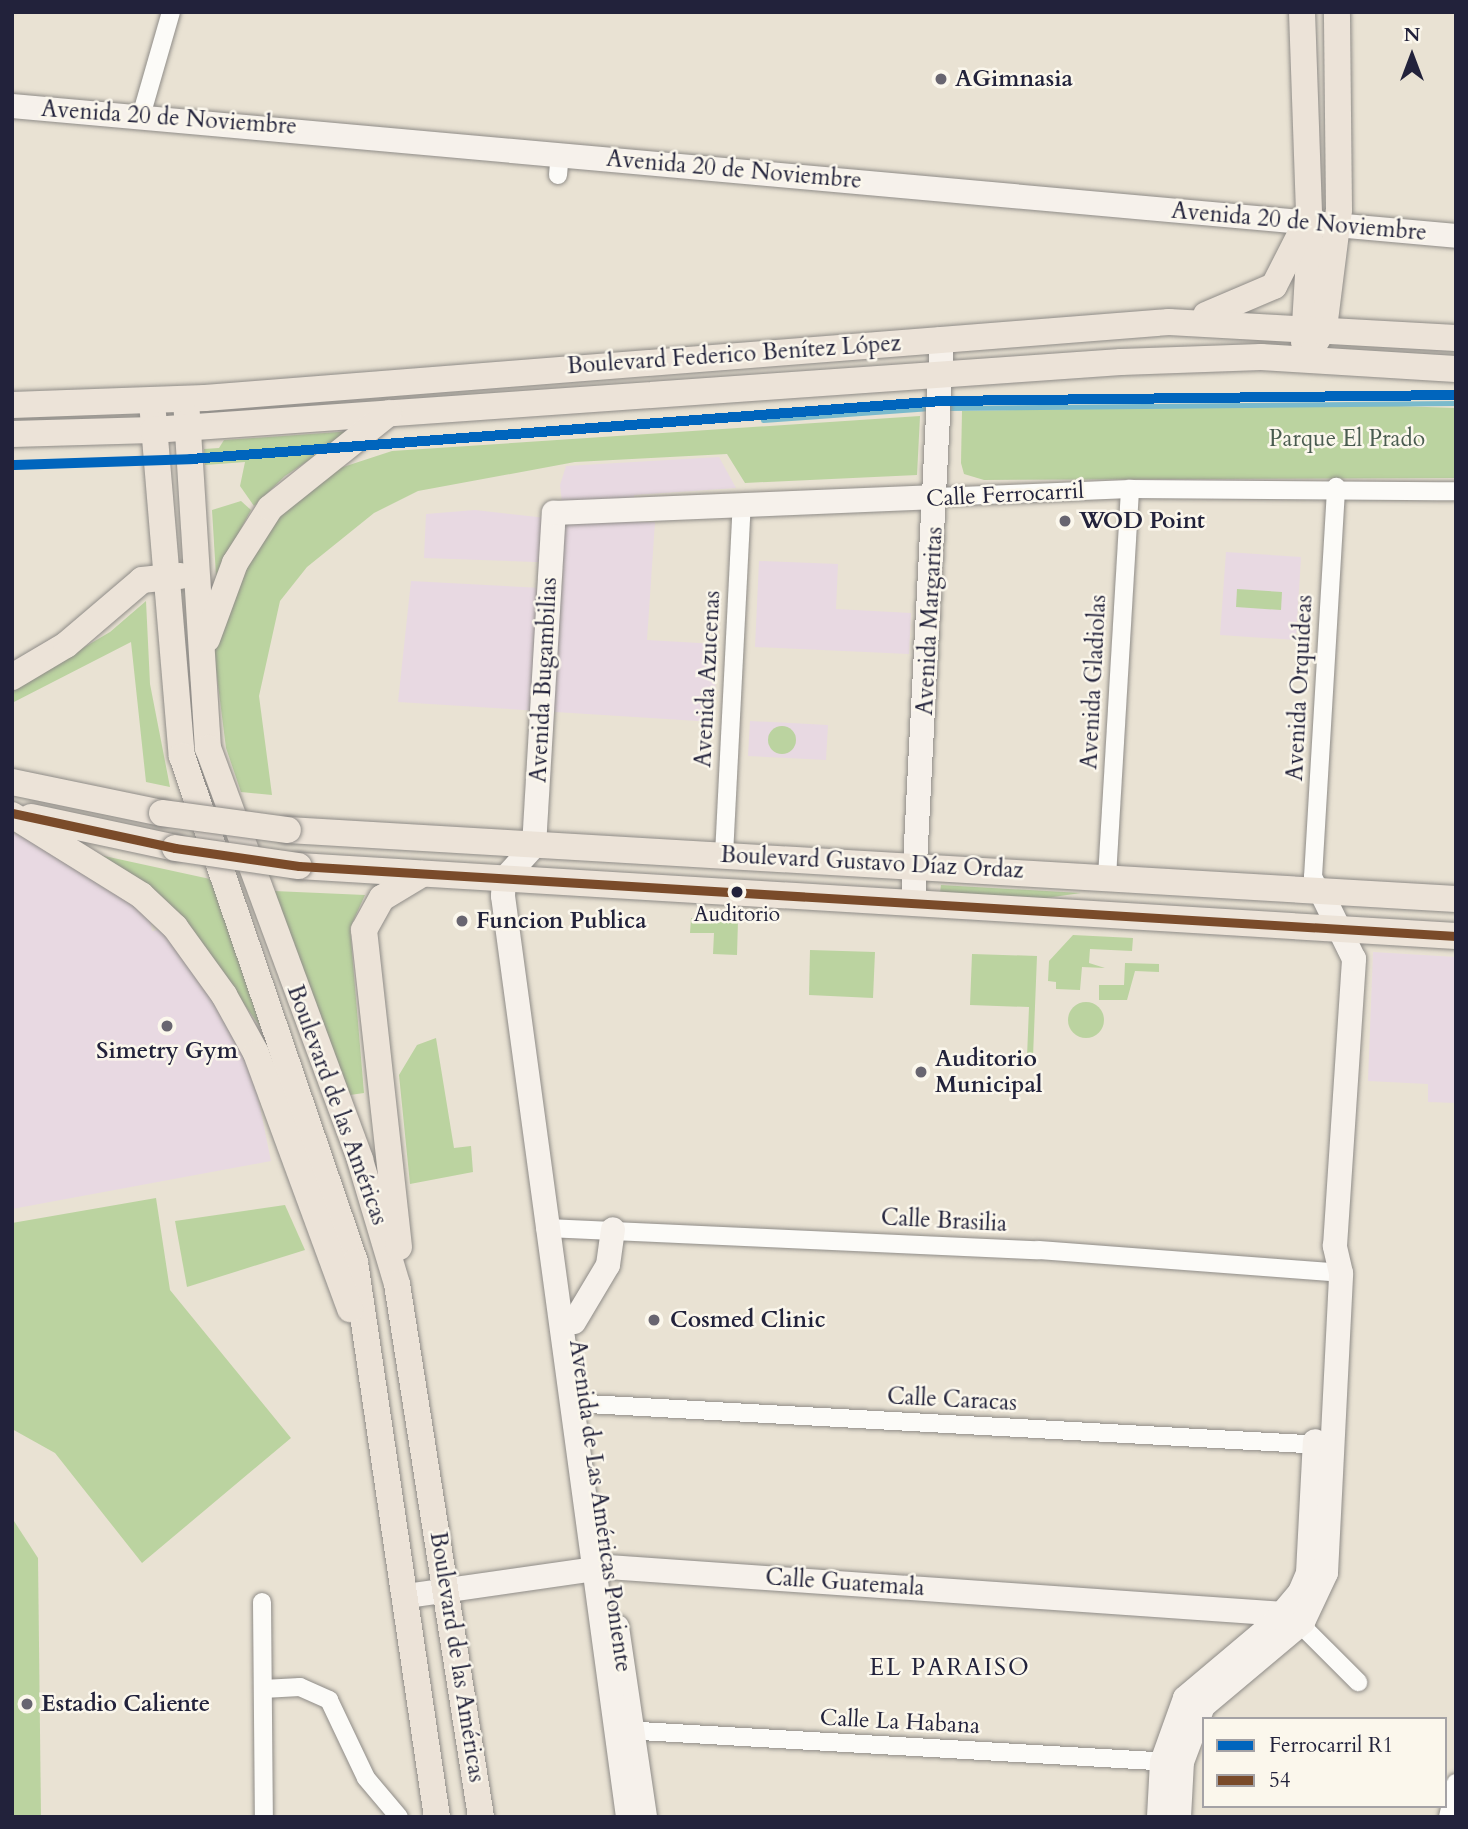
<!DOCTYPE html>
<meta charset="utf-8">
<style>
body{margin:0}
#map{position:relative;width:1468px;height:1829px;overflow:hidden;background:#e9e2d3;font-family:Cardo,serif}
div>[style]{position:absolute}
.built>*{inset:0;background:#e8d9e2}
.green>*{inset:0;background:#bbd3a0}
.round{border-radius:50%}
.stream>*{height:5px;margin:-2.5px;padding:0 2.5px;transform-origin:2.5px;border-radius:2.5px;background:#7abacc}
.roads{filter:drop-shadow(0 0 2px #8f8c88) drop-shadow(0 0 2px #8f8c88)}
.street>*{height:18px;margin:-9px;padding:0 9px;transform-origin:9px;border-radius:9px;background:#fcfbf8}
.secondary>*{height:24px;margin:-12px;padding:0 12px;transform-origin:12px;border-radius:12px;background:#f6f1eb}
.primary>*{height:26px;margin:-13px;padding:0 13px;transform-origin:13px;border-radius:13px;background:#ece3d8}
.bridges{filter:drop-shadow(0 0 2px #8f8c88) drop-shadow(0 0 2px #8f8c88)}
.primary-bridge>*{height:26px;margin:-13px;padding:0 13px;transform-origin:13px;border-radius:13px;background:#ece3d8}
.bus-1>*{height:9px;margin:-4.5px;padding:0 4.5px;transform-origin:4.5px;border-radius:4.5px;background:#7a4b2a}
.rail-1>*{height:10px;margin:-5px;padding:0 5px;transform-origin:5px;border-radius:5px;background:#0065bd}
.dots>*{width:19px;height:19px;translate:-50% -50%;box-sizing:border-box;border:4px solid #fbf7ec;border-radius:50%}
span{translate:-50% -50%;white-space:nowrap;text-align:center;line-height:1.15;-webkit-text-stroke:5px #fbf7ec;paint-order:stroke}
.bus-label{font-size:21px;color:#22223b}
.poi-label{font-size:23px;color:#22223b;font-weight:700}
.left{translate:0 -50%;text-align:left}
.street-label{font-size:23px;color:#22223b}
.park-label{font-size:23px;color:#4a5c50}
.neighbourhood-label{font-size:24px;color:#22223b;letter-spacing:2px}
.frame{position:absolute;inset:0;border:14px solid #22223b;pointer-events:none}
.legend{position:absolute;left:1202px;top:1717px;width:245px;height:91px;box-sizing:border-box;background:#fbf7ec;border:2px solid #a4a2a5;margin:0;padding:9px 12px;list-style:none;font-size:21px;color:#22223b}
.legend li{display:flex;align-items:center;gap:14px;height:35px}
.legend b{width:35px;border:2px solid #a4a2a5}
.north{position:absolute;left:1377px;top:21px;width:70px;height:70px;-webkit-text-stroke:5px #fbf7ec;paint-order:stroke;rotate:0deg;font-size:19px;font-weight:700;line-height:28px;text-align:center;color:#22223b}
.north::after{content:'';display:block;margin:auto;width:24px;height:32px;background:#22223b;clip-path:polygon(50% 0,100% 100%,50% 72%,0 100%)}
</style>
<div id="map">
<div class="built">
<i style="clip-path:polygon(719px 457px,736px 488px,634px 495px,639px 522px,655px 522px,647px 640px,717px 644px,714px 722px,398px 702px,411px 581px,562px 589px,563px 563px,424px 558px,426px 514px,475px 510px,564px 520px,560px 485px,566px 466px)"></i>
<i style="clip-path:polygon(1226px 552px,1301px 557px,1296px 640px,1220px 635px)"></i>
<i style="clip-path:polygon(759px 561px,838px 564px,836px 609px,911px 613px,909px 654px,755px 647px)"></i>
<i style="clip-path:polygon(750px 721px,828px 725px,826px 760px,748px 756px)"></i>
<i style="clip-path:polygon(12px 833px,72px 853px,148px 908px,152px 931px,165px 929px,232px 1014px,239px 1050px,248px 1048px,271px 1161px,12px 1209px)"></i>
<i style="clip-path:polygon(1373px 952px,1456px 957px,1456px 1103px,1428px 1102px,1428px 1084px,1368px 1081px)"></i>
</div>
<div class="green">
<i style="clip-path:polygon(1339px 404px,1456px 408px,1456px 478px,984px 480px,964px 474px,961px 463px,962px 411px)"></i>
<i style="clip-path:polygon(920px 416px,917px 475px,745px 483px,727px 454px,575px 462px,418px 491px,374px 513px,307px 567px,280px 601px,259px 696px,272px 795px,241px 792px,226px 748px,214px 653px,227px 601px,272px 522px,340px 468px,392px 451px)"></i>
<i style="clip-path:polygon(353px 431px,285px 476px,254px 506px,240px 486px,245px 462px,205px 465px,204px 449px,219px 448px,224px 440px)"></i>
<i style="clip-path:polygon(241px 501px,251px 510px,216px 575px,212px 510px)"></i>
<i style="clip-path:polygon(1237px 589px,1282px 592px,1281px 610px,1236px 607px)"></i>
<i style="clip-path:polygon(146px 601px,150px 684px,170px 787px,146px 782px,131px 642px,12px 703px,12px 690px,110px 632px)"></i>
<i class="round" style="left:768px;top:726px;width:28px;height:28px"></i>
<i style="clip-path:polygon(95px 854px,210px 879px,272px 1043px,185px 922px)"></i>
<i style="clip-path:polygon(941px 885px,1081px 893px,1039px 899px,940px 893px)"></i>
<i style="clip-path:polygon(274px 891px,365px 895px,350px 928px,364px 1093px,350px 1095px)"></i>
<i style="clip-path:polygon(691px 918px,738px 920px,737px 955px,713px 954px,714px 933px,690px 933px)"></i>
<i style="clip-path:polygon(1073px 935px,1133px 938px,1132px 951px,1090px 949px,1089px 963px,1105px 968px,1082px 967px,1080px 990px,1056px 989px,1056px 982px,1048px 981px,1049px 961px)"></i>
<i style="clip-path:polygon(810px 950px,875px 952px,873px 998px,809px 995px)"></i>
<i style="clip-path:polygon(972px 954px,1037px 956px,1033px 1057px,1027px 1057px,1029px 1007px,970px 1005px)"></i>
<i style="clip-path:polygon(1125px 963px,1159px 964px,1159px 972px,1135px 971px,1127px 1000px,1099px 1000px,1099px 985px,1124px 985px)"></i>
<i class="round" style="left:1068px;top:1002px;width:36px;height:36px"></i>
<i style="clip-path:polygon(436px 1038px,454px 1148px,471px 1146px,473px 1172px,410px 1184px,399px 1075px,417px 1045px)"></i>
<i style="clip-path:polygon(156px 1198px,170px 1290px,291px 1438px,142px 1563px,55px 1453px,12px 1429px,12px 1223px)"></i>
<i style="clip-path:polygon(285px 1205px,305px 1250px,187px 1287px,175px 1221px)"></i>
<i style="clip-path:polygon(12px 1518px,38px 1558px,41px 1817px,12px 1817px)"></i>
</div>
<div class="stream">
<i style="left:944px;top:408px;width:512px;rotate:-0.56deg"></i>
<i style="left:763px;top:420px;width:168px;rotate:-4.1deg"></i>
</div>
<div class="roads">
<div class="street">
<i style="left:141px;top:116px;width:108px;rotate:-73.9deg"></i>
<i style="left:558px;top:175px;width:22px;rotate:-85deg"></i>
<i style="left:937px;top:497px;width:193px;rotate:-2.4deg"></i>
<i style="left:1130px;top:489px;width:326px;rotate:0.4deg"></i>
<i style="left:724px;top:855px;width:350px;rotate:-87.1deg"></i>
<i style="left:1107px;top:877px;width:389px;rotate:-86.6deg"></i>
<i style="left:1320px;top:890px;width:15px;rotate:-118deg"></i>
<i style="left:1313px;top:877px;width:391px;rotate:-86.6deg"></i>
<i style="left:545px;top:1228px;width:493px;rotate:2.6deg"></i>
<i style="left:1038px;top:1250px;width:304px;rotate:4.3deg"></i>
<i style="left:570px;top:1403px;width:755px;rotate:3.19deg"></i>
<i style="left:262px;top:1602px;width:215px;rotate:89.5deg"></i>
<i style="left:1294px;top:1618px;width:91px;rotate:45deg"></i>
<i style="left:263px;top:1689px;width:37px;rotate:-3deg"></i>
<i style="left:300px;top:1687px;width:32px;rotate:24deg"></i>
<i style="left:329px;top:1700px;width:86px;rotate:64.6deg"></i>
<i style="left:366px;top:1778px;width:51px;rotate:49.8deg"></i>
<i style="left:623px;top:1730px;width:550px;rotate:3.34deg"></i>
<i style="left:1448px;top:1817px;width:35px;rotate:-77deg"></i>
</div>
<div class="secondary">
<i style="left:12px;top:106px;width:1450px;rotate:5.14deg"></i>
<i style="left:913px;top:903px;width:565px;rotate:-87.06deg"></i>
<i style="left:574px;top:1322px;width:66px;rotate:-59.2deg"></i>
<i style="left:608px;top:1265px;width:36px;rotate:-82deg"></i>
<i style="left:407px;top:1596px;width:203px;rotate:-8.2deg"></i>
<i style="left:608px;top:1567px;width:678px;rotate:3.98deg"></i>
<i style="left:617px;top:1627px;width:192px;rotate:81.6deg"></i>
<i style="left:628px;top:1817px;width:929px;rotate:-97.73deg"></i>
<i style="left:503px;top:896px;width:17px;rotate:-87deg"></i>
<i style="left:504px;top:879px;width:45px;rotate:-47.7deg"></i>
<i style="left:534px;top:846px;width:334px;rotate:-86.6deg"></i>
<i style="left:554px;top:513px;width:383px;rotate:-2.4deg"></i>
<i style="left:1159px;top:1817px;width:55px;rotate:-86.9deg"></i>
<i style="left:1162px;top:1762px;width:68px;rotate:-70.2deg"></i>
<i style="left:1185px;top:1698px;width:116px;rotate:-40.1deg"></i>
<i style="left:1274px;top:1623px;width:40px;rotate:-50deg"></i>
<i style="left:1300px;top:1592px;width:21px;rotate:-67deg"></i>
<i style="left:1308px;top:1573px;width:132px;rotate:-87deg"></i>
<i style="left:1179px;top:1817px;width:55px;rotate:-86.9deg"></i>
<i style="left:1182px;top:1762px;width:60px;rotate:-69.4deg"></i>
<i style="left:1203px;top:1706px;width:131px;rotate:-40deg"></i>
<i style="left:1303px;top:1622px;width:54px;rotate:-64.9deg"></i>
<i style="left:1326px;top:1573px;width:300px;rotate:-87.1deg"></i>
<i style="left:1341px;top:1273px;width:28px;rotate:-103deg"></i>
<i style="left:1335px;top:1246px;width:288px;rotate:-86.2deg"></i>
<i style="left:1354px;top:959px;width:77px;rotate:-116.2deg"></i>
</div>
<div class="primary">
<i style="left:1302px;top:12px;width:229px;rotate:88deg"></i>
<i style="left:1310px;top:241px;width:101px;rotate:93.4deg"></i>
<i style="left:1206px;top:315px;width:74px;rotate:-23.1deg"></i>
<i style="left:1274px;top:286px;width:68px;rotate:-63.1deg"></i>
<i style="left:1315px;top:343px;width:17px;rotate:-59deg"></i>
<i style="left:1324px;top:328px;width:119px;rotate:-82.8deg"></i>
<i style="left:1339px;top:210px;width:198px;rotate:-90.6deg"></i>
<i style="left:186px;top:400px;width:349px;rotate:86.4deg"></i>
<i style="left:208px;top:748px;width:439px;rotate:69.7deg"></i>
<i style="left:360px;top:1160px;width:129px;rotate:73.4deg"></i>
<i style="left:397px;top:1284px;width:540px;rotate:81.04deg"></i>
<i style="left:152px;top:402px;width:355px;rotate:85.2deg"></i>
<i style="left:182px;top:756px;width:535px;rotate:71.12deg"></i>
<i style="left:355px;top:1262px;width:561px;rotate:81.6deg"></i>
<i style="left:12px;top:405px;width:193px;rotate:-2.1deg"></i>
<i style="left:205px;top:398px;width:967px;rotate:-4.51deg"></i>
<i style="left:1169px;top:322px;width:287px;rotate:3.2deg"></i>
<i style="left:12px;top:434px;width:141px;rotate:-1.6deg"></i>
<i style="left:153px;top:430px;width:970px;rotate:-4.02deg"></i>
<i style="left:1121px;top:362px;width:140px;rotate:-2deg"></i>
<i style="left:1261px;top:357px;width:195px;rotate:3.5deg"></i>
<i style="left:207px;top:639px;width:81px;rotate:-69.8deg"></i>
<i style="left:235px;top:563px;width:65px;rotate:-57.5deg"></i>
<i style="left:270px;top:508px;width:152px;rotate:-38.6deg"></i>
<i style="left:12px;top:677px;width:63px;rotate:-30.7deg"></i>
<i style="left:66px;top:645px;width:100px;rotate:-40.5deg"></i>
<i style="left:142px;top:580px;width:39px;rotate:-6deg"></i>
<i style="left:12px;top:782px;width:153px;rotate:11.7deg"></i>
<i style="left:12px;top:815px;width:152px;rotate:31.8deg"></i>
<i style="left:141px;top:895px;width:47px;rotate:43.3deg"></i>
<i style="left:175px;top:927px;width:84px;rotate:54.2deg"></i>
<i style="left:224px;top:995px;width:66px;rotate:61.1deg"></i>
<i style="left:256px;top:1053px;width:273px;rotate:69.8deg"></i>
<i style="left:31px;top:817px;width:147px;rotate:12.1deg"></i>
<i style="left:288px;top:830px;width:1170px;rotate:3.38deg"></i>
<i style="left:299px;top:866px;width:1159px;rotate:3.46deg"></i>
<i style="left:399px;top:1247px;width:319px;rotate:-96.3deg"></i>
<i style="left:364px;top:930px;width:37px;rotate:-61deg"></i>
<i style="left:382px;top:898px;width:47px;rotate:-31deg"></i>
</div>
</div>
<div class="bridges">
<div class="primary-bridge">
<i style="left:162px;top:813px;width:127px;rotate:7.7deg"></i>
<i style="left:175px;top:848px;width:125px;rotate:8.3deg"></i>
</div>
</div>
<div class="bus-1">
<i style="left:12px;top:813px;width:167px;rotate:12.1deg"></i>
<i style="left:175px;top:848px;width:125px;rotate:8.3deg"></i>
<i style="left:299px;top:866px;width:1159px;rotate:3.46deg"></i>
</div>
<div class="rail-1">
<i style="left:12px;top:465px;width:179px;rotate:-1.9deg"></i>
<i style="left:191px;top:459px;width:752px;rotate:-4.42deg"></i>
<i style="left:941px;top:401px;width:515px;rotate:-0.67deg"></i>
</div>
<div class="dots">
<i style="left:941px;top:79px;background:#686570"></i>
<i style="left:1065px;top:521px;background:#686570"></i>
<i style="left:737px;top:892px;background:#22223b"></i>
<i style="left:462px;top:921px;background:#686570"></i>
<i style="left:167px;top:1026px;background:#686570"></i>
<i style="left:921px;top:1072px;background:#686570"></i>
<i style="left:654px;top:1320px;background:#686570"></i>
<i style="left:27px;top:1704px;background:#686570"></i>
</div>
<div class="bus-label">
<span style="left:737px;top:915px">Auditorio</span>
</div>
<div class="poi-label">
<span class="left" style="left:955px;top:79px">AGimnasia</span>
<span class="left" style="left:1079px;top:521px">WOD Point</span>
<span class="left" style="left:476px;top:921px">Funcion Publica</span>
<span style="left:167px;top:1051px">Simetry Gym</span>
<span class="left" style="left:935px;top:1072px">Auditorio<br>Municipal</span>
<span class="left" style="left:670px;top:1320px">Cosmed Clinic</span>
<span class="left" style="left:41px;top:1704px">Estadio Caliente</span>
</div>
<div class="street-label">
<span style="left:169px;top:118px;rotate:4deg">Avenida 20 de Noviembre</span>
<span style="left:734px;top:170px;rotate:5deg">Avenida 20 de Noviembre</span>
<span style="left:1299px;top:222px;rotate:5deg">Avenida 20 de Noviembre</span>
<span style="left:734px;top:355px;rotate:-4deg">Boulevard Federico Benítez López</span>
<span style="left:1005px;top:495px;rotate:-3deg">Calle Ferrocarril</span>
<span style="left:930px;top:621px;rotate:-87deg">Avenida Margaritas</span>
<span style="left:708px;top:679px;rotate:-87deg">Avenida Azucenas</span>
<span style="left:544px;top:680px;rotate:-87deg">Avenida Bugambilias</span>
<span style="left:1094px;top:682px;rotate:-87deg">Avenida Gladiolas</span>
<span style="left:1300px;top:688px;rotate:-87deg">Avenida Orquídeas</span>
<span style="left:872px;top:863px;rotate:3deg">Boulevard Gustavo Díaz Ordaz</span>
<span style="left:337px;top:1105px;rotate:70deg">Boulevard de las Américas</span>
<span style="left:944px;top:1221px;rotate:3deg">Calle Brasilia</span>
<span style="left:952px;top:1400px;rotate:3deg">Calle Caracas</span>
<span style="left:600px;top:1506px;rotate:82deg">Avenida de Las Américas Poniente</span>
<span style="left:845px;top:1583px;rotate:4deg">Calle Guatemala</span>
<span style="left:457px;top:1657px;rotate:81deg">Boulevard de las Américas</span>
<span style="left:900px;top:1722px;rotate:3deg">Calle La Habana</span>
</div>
<div class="park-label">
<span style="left:1347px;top:439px">Parque El Prado</span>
</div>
<div class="neighbourhood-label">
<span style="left:950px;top:1668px">EL PARAISO</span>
</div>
<div class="frame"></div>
<ul class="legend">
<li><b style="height:9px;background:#0065bd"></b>Ferrocarril R1</li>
<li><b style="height:9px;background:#7a4b2a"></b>54</li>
</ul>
<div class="north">N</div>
</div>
